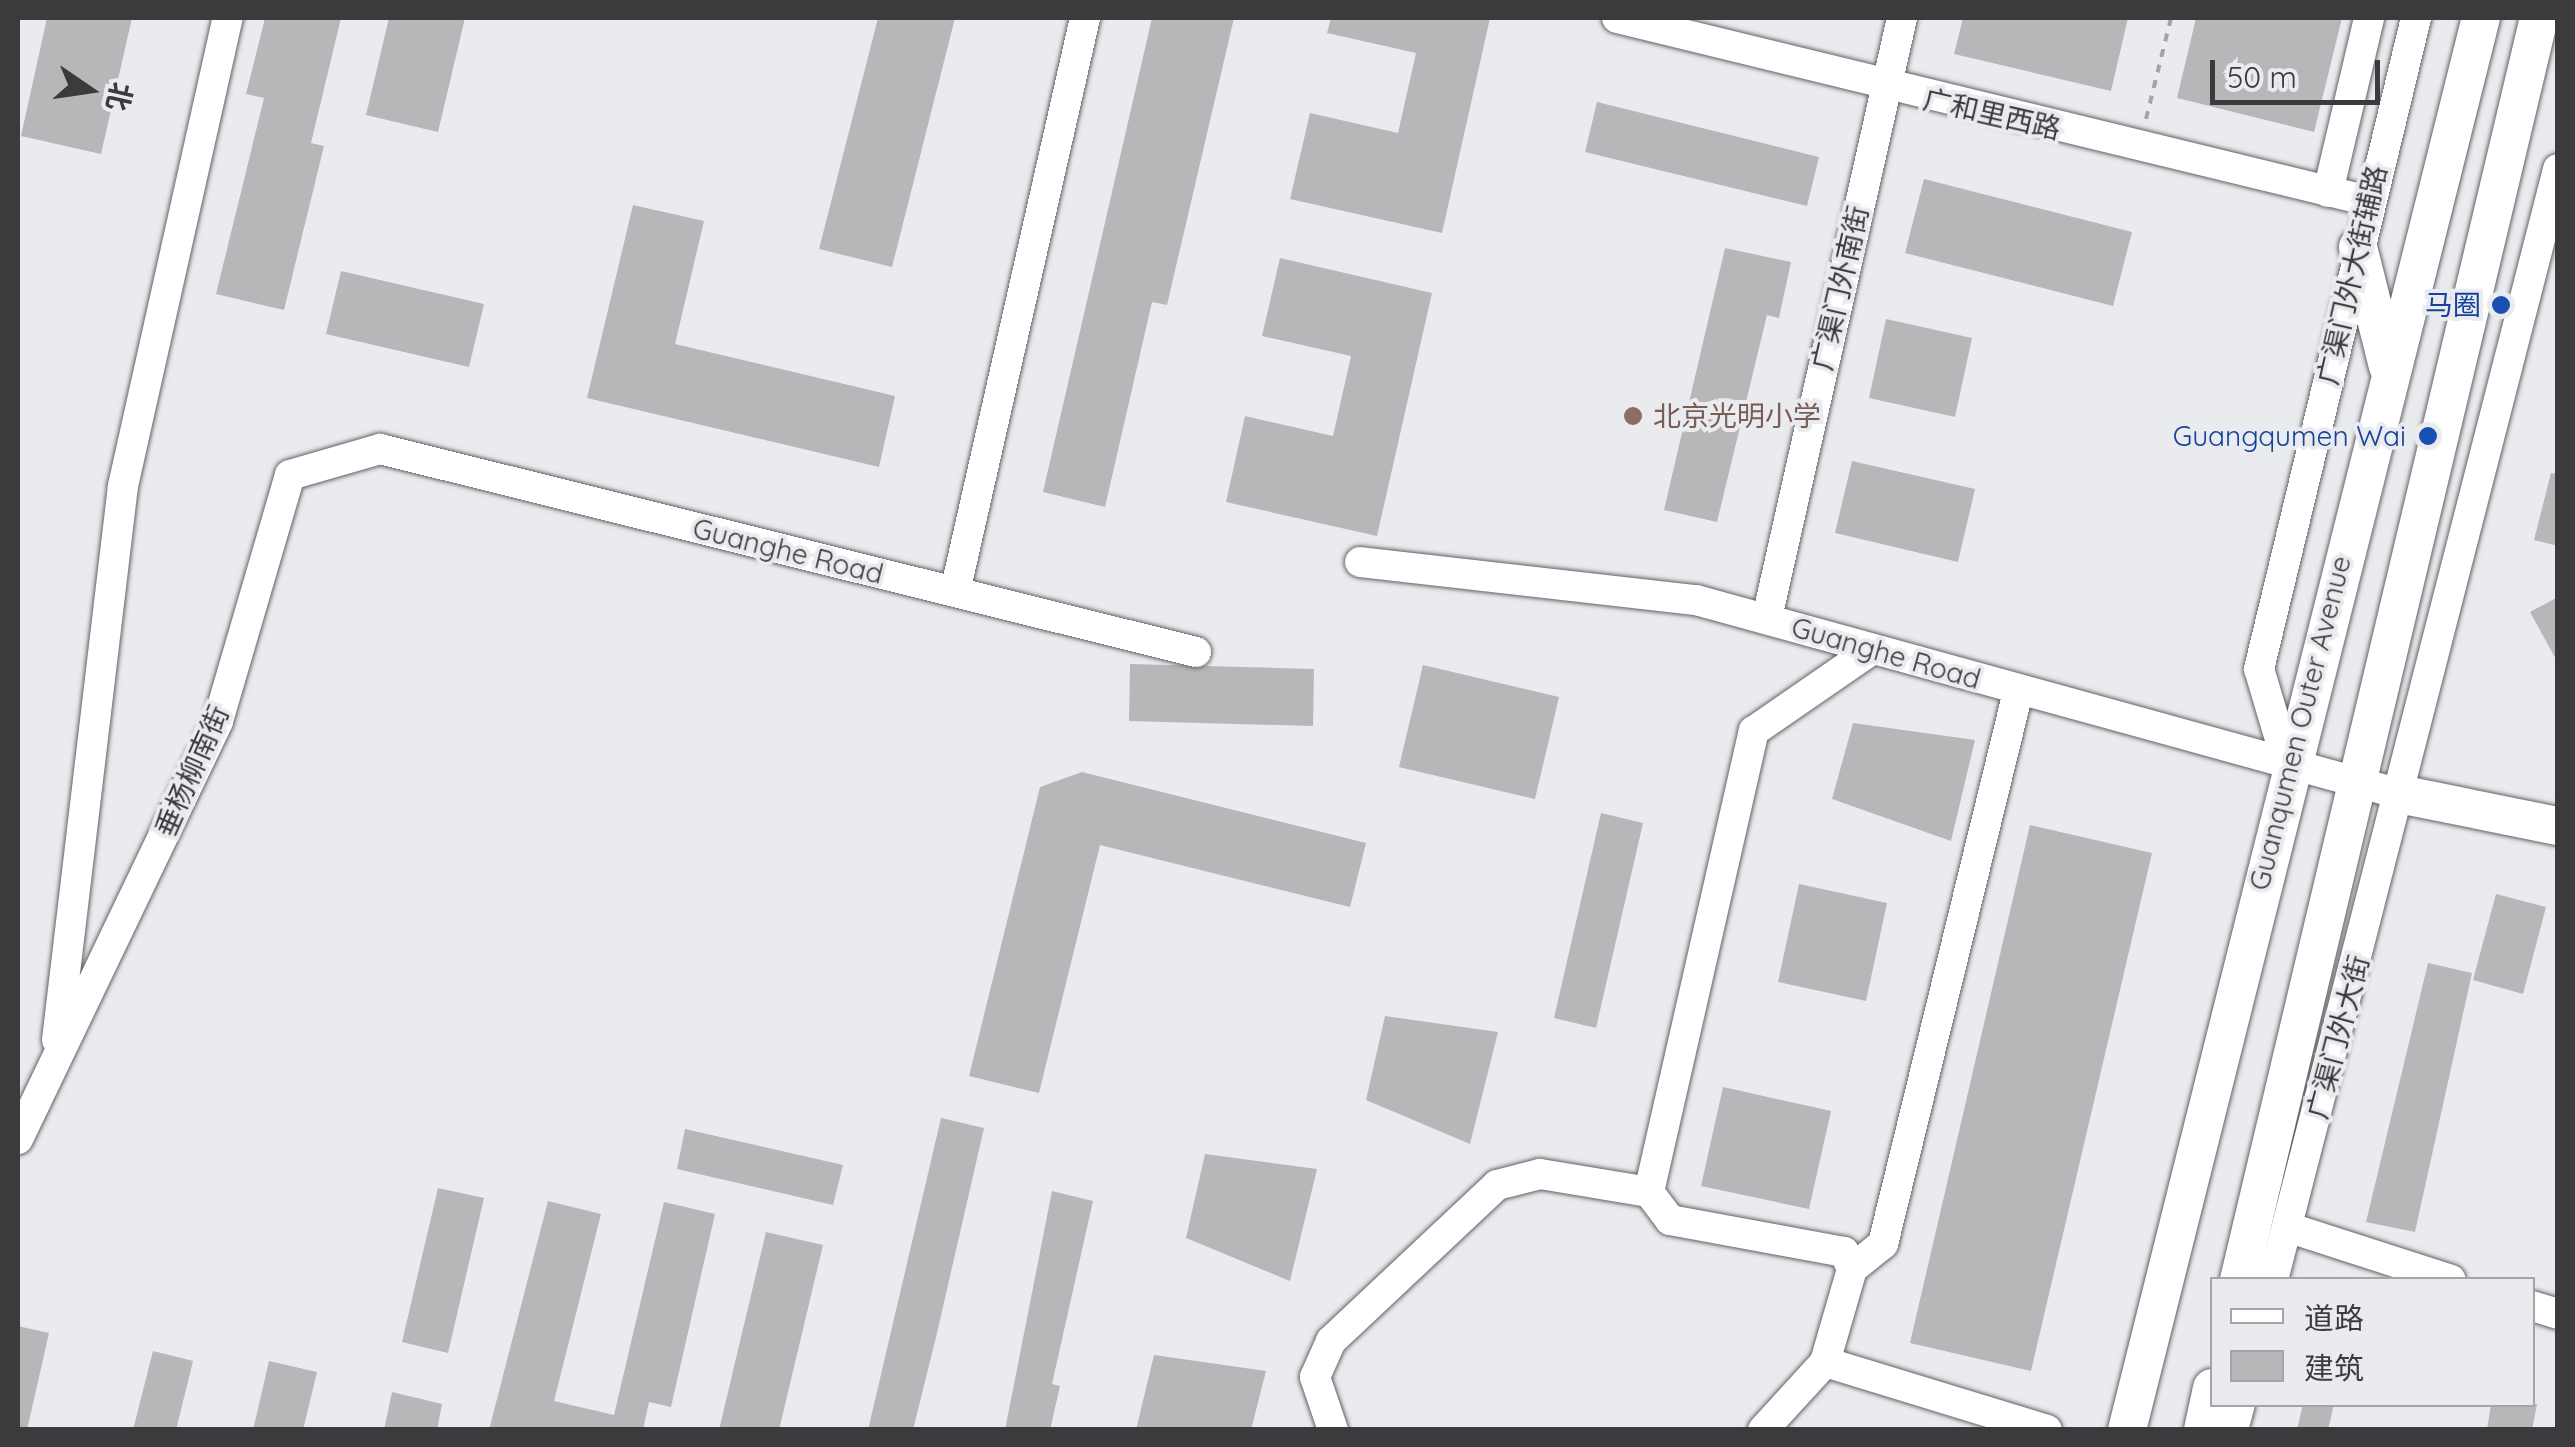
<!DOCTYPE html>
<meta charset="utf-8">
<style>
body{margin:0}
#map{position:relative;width:2575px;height:1447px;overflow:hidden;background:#eaebef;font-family:Quicksand,"Noto Sans SC",sans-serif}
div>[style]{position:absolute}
.building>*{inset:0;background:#b9b6b9}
.path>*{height:4px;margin-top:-2px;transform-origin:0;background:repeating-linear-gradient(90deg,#a3a4a7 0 8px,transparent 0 16px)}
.roads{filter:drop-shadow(0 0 2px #626366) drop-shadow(0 0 2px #626366)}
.minor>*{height:30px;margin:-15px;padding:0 15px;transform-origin:15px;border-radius:15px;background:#fff}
.major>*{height:38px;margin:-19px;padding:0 19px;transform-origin:19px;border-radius:19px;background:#fff}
.dots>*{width:28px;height:28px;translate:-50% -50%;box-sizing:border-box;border:5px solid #eaebef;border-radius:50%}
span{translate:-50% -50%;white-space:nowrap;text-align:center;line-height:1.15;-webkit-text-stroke:8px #eaebef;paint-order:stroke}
.street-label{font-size:28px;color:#3b3b3d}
.transit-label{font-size:28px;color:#164399}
.right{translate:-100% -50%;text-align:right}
.education-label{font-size:28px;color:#785e54}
.left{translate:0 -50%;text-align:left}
.frame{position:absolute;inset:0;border:20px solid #3b3b3d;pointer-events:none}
.legend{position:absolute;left:2210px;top:1277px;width:325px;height:130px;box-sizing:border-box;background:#eaebef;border:2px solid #a4a5a8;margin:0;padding:12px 18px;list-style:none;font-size:30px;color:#3b3b3d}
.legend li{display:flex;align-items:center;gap:20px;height:50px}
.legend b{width:50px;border:2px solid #a4a5a8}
.north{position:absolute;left:40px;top:40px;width:100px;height:100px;-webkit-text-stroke:8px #eaebef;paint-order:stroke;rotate:103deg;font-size:28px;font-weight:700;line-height:40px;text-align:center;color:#3b3b3d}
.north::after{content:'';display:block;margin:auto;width:35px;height:45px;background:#3b3b3d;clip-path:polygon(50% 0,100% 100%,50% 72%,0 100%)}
.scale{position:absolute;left:2210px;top:60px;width:170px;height:45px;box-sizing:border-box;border:5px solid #3b3b3d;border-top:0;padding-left:12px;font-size:30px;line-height:35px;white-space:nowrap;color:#3b3b3d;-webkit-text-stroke:8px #eaebef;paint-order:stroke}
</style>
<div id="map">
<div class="building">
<i style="clip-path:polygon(47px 18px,132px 18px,101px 154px,21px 136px)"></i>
<i style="clip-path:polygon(265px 18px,341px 18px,311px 143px,324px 146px,284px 310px,216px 294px,264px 98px,246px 94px)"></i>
<i style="clip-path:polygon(389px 18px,465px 18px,438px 132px,366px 115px)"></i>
<i style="clip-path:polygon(878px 18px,955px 18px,892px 267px,819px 249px)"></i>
<i style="clip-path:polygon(1152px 18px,1234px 18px,1167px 305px,1152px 302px,1105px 507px,1043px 492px)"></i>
<i style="clip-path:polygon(1331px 18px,1490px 18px,1442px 233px,1290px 199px,1310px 113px,1398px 133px,1416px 53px,1327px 33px)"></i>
<i style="clip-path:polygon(1963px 18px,2128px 18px,2111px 91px,1954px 54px)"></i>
<i style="clip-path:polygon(2196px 18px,2342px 18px,2314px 132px,2177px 98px)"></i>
<i style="clip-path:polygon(1597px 102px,1819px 157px,1807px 206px,1585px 152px)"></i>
<i style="clip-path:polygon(1924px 179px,2132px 232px,2113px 306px,1905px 253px)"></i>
<i style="clip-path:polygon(633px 205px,704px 221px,675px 344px,895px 396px,879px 467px,587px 398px)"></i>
<i style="clip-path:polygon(1725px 248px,1791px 262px,1779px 318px,1767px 315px,1717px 522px,1664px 510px)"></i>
<i style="clip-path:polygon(1280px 258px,1432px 293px,1377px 536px,1226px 502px,1245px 416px,1333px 436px,1351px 356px,1262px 336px)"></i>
<i style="clip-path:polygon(341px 271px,484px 304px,469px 367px,326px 334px)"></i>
<i style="clip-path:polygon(1886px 319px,1972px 338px,1955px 417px,1869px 398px)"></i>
<i style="clip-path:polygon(1852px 461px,1975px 489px,1958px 562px,1835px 533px)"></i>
<i style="clip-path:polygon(2551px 473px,2558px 474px,2558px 546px,2534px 540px)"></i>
<i style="clip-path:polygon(2558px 597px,2558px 663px,2530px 612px)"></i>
<i style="clip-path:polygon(1130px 664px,1314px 669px,1313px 726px,1129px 721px)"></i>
<i style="clip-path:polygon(1423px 665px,1559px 697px,1535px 799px,1399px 767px)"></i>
<i style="clip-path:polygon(1853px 723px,1975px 740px,1951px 841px,1832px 799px)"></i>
<i style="clip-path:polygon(1082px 772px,1366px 843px,1350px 907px,1100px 845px,1039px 1093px,969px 1076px,1040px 787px)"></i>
<i style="clip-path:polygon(1601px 813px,1643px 823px,1596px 1028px,1554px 1018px)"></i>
<i style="clip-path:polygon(2030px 825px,2152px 853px,2031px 1371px,1910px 1343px)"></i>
<i style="clip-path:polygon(1799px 884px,1887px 903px,1866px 1001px,1778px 982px)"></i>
<i style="clip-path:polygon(2496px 894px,2546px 907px,2523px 994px,2473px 980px)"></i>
<i style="clip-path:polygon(2428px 963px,2472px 973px,2415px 1232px,2366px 1222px)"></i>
<i style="clip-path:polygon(1385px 1016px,1498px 1032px,1470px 1144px,1366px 1100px)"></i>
<i style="clip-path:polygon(1723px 1087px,1831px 1111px,1809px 1209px,1701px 1186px)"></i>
<i style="clip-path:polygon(941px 1118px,984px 1128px,937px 1333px,913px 1430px,868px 1430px)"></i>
<i style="clip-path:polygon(685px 1129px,843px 1165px,833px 1205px,677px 1169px)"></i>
<i style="clip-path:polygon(1205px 1154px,1317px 1169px,1290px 1281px,1186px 1238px)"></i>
<i style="clip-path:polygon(438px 1188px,484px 1198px,448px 1353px,402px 1342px)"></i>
<i style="clip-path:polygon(1052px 1191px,1093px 1201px,1052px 1384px,1060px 1386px,1050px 1430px,1005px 1430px)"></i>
<i style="clip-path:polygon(548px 1201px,601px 1214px,554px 1401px,614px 1415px,664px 1202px,715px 1214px,671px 1407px,649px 1402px,643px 1430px,489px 1430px)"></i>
<i style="clip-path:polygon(766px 1232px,823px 1245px,779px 1430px,719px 1430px)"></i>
<i style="clip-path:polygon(18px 1326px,49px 1333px,27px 1430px,18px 1430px)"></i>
<i style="clip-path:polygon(153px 1351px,193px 1361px,176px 1430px,133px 1430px)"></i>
<i style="clip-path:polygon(1154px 1355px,1266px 1371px,1251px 1430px,1136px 1430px)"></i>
<i style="clip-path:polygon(269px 1361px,317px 1372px,303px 1430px,253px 1430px)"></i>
<i style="clip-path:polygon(392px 1392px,442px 1404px,437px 1430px,384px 1430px)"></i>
<i style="clip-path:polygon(2303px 1404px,2334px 1404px,2328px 1430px,2297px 1430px)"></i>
<i style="clip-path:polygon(2491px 1404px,2537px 1404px,2532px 1430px,2487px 1430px)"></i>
</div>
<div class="path">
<i style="left:2146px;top:119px;width:104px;rotate:-76.1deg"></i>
</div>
<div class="roads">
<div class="minor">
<i style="left:1617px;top:18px;width:774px;rotate:13.68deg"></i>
<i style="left:2328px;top:192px;width:179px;rotate:-76.7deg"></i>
<i style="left:1360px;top:562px;width:338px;rotate:6.5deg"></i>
<i style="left:1696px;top:600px;width:734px;rotate:15.4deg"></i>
<i style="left:955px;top:592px;width:589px;rotate:-77.24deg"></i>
<i style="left:1767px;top:618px;width:615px;rotate:-77.32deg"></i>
<i style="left:2288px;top:766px;width:101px;rotate:-106.6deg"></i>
<i style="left:2259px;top:669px;width:670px;rotate:-76.44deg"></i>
<i style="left:57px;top:1040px;width:558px;rotate:-83.21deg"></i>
<i style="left:123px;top:486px;width:480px;rotate:-77.4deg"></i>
<i style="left:18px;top:1139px;width:463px;rotate:-64.4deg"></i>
<i style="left:218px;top:721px;width:256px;rotate:-73.7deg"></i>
<i style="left:290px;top:475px;width:94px;rotate:-16.1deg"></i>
<i style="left:380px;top:449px;width:841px;rotate:13.97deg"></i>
<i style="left:2287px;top:1227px;width:172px;rotate:17.9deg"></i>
<i style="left:1852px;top:1269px;width:40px;rotate:-39deg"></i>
<i style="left:1883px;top:1244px;width:568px;rotate:-76.26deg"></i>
<i style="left:2273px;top:1280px;width:1147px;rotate:-75.61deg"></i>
<i style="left:2532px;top:1306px;width:27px;rotate:17deg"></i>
<i style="left:1825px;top:1362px;width:232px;rotate:17deg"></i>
<i style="left:1333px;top:1430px;width:56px;rotate:-108.8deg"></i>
<i style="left:1315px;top:1377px;width:39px;rotate:-66deg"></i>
<i style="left:1331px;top:1341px;width:228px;rotate:-43.2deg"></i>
<i style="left:1497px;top:1185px;width:44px;rotate:-14.3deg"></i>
<i style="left:1540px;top:1174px;width:110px;rotate:9.4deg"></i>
<i style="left:1763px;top:1430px;width:92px;rotate:-47.6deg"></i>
<i style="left:1825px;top:1362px;width:97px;rotate:-73.8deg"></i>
<i style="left:1852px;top:1269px;width:19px;rotate:-115deg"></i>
<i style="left:1844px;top:1252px;width:177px;rotate:-169.6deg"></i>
<i style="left:1670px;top:1220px;width:35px;rotate:-127deg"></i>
<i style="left:1649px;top:1192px;width:473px;rotate:-77.2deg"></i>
<i style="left:1754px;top:731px;width:141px;rotate:-34.6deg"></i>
<i style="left:2233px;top:1430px;width:27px;rotate:-75deg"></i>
</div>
<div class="major">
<i style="left:2358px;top:247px;width:123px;rotate:75.9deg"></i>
<i style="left:2404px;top:795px;width:157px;rotate:11.4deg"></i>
<i style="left:2239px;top:1280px;width:1297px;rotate:-76.63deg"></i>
<i style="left:2127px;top:1430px;width:1456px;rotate:-75.93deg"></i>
<i style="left:2203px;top:1430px;width:43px;rotate:-77.9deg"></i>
</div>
</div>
<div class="dots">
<i style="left:2501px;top:305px;background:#1a4fb4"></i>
<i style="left:1633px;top:416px;background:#8d6e63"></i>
<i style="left:2428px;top:436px;background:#1a4fb4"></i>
</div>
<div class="street-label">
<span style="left:1992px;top:114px;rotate:13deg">广和里西路</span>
<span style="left:2352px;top:275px;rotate:-77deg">广渠门外大街辅路</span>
<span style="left:1840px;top:288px;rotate:-77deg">广渠门外南街</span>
<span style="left:788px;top:551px;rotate:14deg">Guanghe Road</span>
<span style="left:1886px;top:653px;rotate:16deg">Guanghe Road</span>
<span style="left:2300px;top:723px;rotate:-76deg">Guanqumen Outer Avenue</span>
<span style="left:192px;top:771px;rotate:-66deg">垂杨柳南街</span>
<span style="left:2338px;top:1037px;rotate:-75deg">广渠门外大街</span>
</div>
<div class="transit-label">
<span class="right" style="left:2481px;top:305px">马圈</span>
<span class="right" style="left:2406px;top:436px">Guangqumen Wai</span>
</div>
<div class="education-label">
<span class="left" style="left:1653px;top:416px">北京光明小学</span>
</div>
<div class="frame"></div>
<ul class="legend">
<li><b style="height:12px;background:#fff"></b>道路</li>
<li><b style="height:28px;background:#b9b6b9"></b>建筑</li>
</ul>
<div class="north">北</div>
<div class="scale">50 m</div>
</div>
